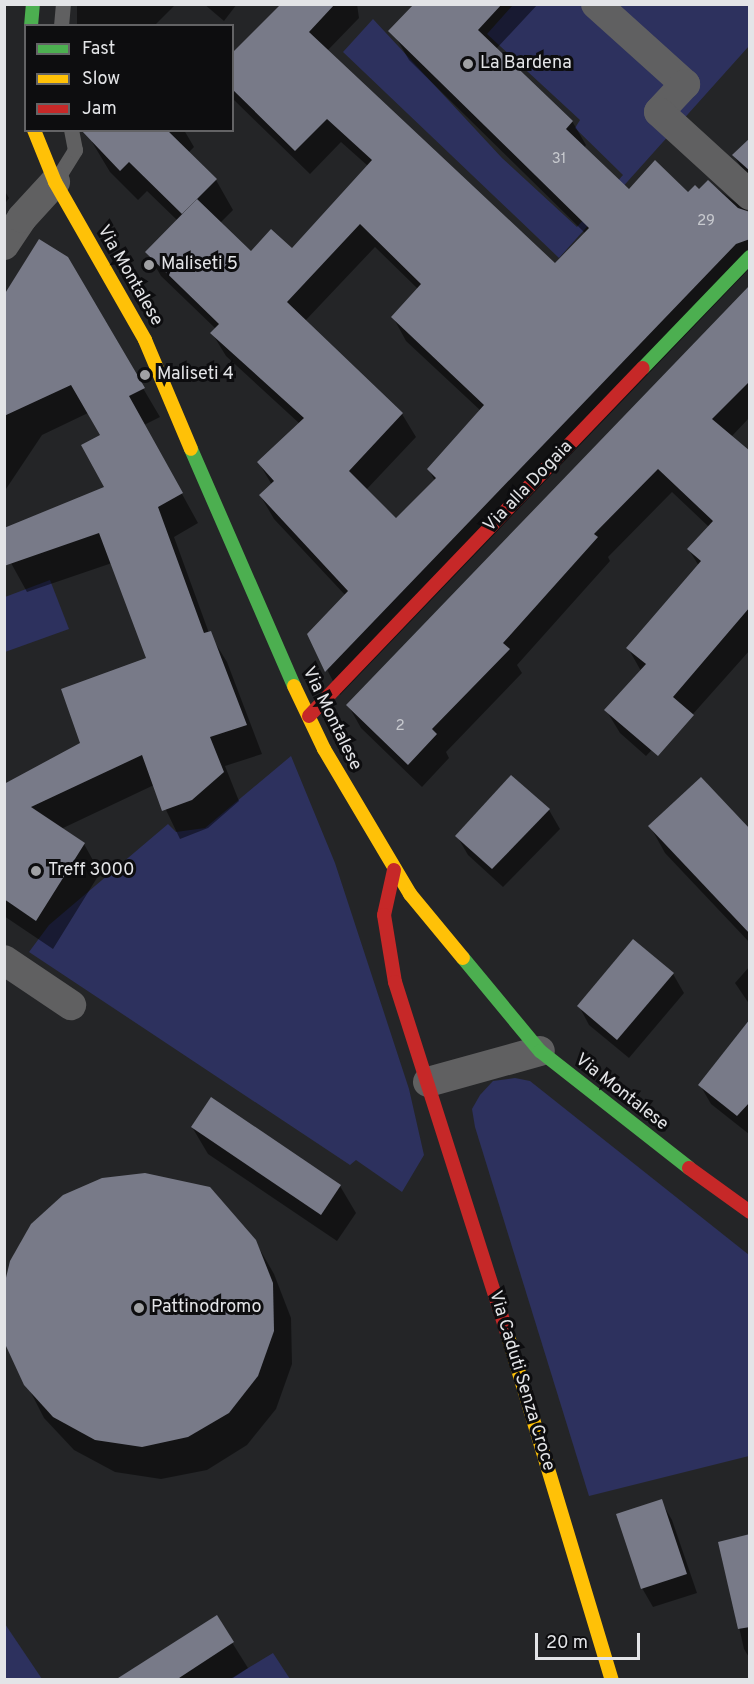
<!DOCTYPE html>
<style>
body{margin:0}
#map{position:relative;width:754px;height:1684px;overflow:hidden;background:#242527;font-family:Overpass,sans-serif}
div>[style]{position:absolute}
.green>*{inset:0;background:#2d315e}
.shadow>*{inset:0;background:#0007}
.building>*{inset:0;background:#787a88}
.lane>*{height:15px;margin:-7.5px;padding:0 7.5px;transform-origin:7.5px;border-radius:7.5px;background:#606061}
.street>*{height:30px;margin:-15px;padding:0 15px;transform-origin:15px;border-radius:15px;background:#606061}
.fast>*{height:14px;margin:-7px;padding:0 7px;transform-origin:7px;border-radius:7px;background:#4caf50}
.slow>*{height:14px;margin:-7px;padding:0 7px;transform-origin:7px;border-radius:7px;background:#ffc107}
.jam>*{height:14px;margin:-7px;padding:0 7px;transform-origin:7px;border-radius:7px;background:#c62828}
.dots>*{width:16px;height:16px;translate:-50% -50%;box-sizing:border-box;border:3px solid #0d0d0f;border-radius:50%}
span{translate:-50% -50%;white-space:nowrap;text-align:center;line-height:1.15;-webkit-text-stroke:6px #0d0d0f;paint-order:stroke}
.number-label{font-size:15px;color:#c8cacf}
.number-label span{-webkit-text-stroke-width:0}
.poi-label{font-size:18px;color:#e3e4e7}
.left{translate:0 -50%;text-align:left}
.street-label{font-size:18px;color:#e3e4e7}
.frame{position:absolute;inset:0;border:6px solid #e3e4e7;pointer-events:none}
.legend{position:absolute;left:24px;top:24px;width:210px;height:108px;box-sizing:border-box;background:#0d0d0f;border:2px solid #636365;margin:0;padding:8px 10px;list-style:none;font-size:18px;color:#e3e4e7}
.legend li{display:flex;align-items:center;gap:12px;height:30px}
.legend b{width:30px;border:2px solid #636365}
.scale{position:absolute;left:535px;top:1633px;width:105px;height:27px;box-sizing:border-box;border:3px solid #e3e4e7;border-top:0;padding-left:8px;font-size:18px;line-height:21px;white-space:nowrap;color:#e3e4e7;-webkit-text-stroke:4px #0d0d0f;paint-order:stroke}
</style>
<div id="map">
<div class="green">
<i style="clip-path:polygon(513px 5px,749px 5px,749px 46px,559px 258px,343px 52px,373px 19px,502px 158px,577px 227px,623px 175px,575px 128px,580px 120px,487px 34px)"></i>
<i style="clip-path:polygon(50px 580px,69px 629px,5px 652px,5px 597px)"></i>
<i style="clip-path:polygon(291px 756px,335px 863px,409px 1089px,424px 1155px,402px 1192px,356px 1160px,350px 1165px,29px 952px,49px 925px,168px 824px,176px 832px,205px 828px)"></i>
<i style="clip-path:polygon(515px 1078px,530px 1081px,749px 1255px,749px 1456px,589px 1496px,475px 1127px,472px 1109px,480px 1095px,493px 1081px)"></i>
<i style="clip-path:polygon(5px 1624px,42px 1679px,5px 1679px)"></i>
<i style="clip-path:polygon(273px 1653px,290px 1679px,230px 1679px)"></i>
</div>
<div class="shadow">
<i style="clip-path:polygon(77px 4px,176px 4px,154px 26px,77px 26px)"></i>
<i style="clip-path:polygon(204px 4px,237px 4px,224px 21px)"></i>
<i style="clip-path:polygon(evenodd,283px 4px,357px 4px,359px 18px,327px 51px,555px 265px,586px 234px,409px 60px,395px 36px,416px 4px,538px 4px,496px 49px,572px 121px,586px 145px,584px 148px,629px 191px,688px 194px,700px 191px,708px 182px,750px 213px,750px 268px,340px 695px,309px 634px,346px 596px,274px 519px,260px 495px,272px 485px,259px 463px,300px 424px,226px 356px,212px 333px,216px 329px,161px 276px,147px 252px,178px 221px,147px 191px,138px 200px,110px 172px,92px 142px,101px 134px,98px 130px,184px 130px,194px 147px,188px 153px,216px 180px,233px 210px,220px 223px,251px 253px,292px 250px,368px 166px,341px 142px,310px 174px,232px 98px,232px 56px,283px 4px,375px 247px,418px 289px,393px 317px,406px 341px,481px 411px,429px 470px,435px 481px,396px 520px,366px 490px,416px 437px,402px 414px,305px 321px,375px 247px)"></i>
<i style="clip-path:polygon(750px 140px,750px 181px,734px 156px)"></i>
<i style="clip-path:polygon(4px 190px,9px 198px,4px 205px)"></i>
<i style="clip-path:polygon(66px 258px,160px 417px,144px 425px,198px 523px,174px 537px,209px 633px,227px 662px,262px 754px,225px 766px,239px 801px,208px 828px,180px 839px,154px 785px,61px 829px,84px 844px,100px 873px,53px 949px,4px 916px,4px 786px,82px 744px,148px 659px,112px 563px,27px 592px,11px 563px,106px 488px,102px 436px,88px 413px,42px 435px,4px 492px,4px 298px)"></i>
<i style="clip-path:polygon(750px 287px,750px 417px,731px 437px,750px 453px,750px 650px,685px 723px,681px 719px,646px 756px,620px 733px,606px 710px,641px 671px,628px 648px,699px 566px,689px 550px,709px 527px,672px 492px,608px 557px,610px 561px,517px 665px,522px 673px,446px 752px,449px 758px,422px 787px,361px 728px,348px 705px)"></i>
<i style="clip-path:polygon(549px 810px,560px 829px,503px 887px,468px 855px,457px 836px)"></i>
<i style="clip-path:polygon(650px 826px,750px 831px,750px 943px,665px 853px)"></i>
<i style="clip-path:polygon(750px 966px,750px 1005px,735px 983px)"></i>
<i style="clip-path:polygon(673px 974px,684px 993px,629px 1058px,589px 1025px,579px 1006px)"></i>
<i style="clip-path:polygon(750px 1023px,750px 1133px,749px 1134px,711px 1104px,700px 1085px)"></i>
<i style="clip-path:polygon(211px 1099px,340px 1186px,356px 1213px,337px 1241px,208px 1154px,192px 1127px)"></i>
<i style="clip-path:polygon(255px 1241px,274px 1274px,291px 1318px,292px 1364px,276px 1409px,247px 1445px,207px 1470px,161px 1479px,115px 1472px,74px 1450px,44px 1418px,7px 1346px,4px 1293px)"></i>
<i style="clip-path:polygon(661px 1501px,672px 1520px,697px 1593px,653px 1607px,642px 1588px)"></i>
<i style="clip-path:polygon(750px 1536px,750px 1659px,744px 1649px,720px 1543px)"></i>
<i style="clip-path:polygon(216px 1617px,248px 1668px,230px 1680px,118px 1680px)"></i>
</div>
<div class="building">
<i style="clip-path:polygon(evenodd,281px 4px,335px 4px,309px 32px,555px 263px,589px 228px,388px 31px,414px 4px,502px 4px,478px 30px,573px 121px,566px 129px,629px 189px,655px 160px,688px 192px,695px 185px,699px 189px,708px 180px,738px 208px,750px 212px,750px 239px,736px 244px,325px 672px,307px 634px,348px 591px,259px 495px,274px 481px,257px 462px,304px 418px,210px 333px,219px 324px,145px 252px,197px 199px,251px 251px,271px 229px,292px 248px,372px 160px,327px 119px,295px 151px,232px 89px,232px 53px,281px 4px,360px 224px,421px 284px,391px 317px,484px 405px,427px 469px,436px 478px,396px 518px,349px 471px,403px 413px,287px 302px,360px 224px)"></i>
<i style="clip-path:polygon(81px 130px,167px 130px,217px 179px,182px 214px,129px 162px,120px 171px)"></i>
<i style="clip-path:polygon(750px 138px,750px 171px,732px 155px)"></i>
<i style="clip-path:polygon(39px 239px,68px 257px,145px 388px,129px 396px,183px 493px,158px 507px,204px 633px,211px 631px,247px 725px,210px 737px,224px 772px,192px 800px,162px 811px,142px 755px,31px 807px,85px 843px,36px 921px,4px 899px,4px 784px,80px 743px,61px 689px,146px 658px,99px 533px,4px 566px,4px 528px,104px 487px,81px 445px,100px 435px,71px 385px,4px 416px,4px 295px)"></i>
<i style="clip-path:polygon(750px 285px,750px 381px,712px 419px,750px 451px,750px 607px,673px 697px,694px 715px,658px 756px,604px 710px,646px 664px,626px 648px,701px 561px,687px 549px,713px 521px,658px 469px,594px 534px,598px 537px,503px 643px,510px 649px,432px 729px,437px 734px,408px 765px,346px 705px)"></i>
<i style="clip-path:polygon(511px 775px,550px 809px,492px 869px,455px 836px)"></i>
<i style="clip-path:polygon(701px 777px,750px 829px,750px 934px,648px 826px)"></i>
<i style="clip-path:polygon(633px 939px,674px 973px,617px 1040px,577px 1006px)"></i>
<i style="clip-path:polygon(750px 1019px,750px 1102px,737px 1116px,698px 1085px)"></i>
<i style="clip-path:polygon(211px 1097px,341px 1185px,321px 1215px,191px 1127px)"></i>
<i style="clip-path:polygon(145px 1173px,210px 1187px,256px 1240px,273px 1283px,274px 1331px,258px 1376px,229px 1413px,188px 1437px,142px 1447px,95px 1440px,53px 1417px,24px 1385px,6px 1346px,4px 1286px,10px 1261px,31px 1224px,63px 1195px,102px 1178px)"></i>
<i style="clip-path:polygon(662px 1499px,687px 1574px,641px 1589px,616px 1514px)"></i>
<i style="clip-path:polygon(750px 1534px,750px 1627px,738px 1629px,718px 1542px)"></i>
<i style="clip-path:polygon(217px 1615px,234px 1642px,176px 1680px,115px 1680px)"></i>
</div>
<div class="lane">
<i style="left:61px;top:26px;width:22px;rotate:-85deg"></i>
<i style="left:55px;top:182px;width:38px;rotate:-58deg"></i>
<i style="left:75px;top:150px;width:20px;rotate:-101deg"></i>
</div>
<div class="street">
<i style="left:596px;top:4px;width:120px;rotate:42deg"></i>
<i style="left:685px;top:84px;width:38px;rotate:133deg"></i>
<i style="left:659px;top:112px;width:123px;rotate:42.4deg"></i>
<i style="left:4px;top:245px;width:32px;rotate:-56deg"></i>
<i style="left:22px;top:218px;width:49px;rotate:-47.5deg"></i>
<i style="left:4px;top:960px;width:81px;rotate:33.9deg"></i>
<i style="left:428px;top:1082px;width:116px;rotate:-15.5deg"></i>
</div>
<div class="fast">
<i style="left:31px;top:26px;width:22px;rotate:-85deg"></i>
<i style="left:643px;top:368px;width:154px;rotate:-46.1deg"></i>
<i style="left:191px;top:449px;width:258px;rotate:66.5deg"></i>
<i style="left:463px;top:958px;width:121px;rotate:50.4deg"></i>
<i style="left:540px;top:1051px;width:189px;rotate:38.1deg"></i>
</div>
<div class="slow">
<i style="left:34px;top:130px;width:56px;rotate:68deg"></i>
<i style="left:55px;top:182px;width:182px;rotate:60.3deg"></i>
<i style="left:145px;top:340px;width:118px;rotate:67.1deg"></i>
<i style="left:294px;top:686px;width:70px;rotate:64.5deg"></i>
<i style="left:324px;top:749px;width:169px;rotate:59.3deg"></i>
<i style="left:410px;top:894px;width:83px;rotate:50.4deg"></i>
<i style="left:507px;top:1333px;width:363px;rotate:73.2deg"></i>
</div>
<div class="jam">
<i style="left:309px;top:716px;width:482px;rotate:-46.2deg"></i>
<i style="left:394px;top:870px;width:46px;rotate:102.5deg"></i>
<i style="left:384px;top:915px;width:68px;rotate:80.7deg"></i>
<i style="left:395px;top:982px;width:368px;rotate:72.3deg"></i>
<i style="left:689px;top:1168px;width:75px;rotate:35.8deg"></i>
</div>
<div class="dots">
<i style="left:468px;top:64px;background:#a0a1a4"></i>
<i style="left:149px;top:265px;background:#a0a1a4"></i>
<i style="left:145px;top:375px;background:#a0a1a4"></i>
<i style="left:36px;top:871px;background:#a0a1a4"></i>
<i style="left:139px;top:1308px;background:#a0a1a4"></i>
</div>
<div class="number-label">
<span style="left:559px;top:160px">31</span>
<span style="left:706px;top:222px">29</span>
<span style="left:400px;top:727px">2</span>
</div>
<div class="poi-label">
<span class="left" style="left:480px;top:64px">La Bardena</span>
<span class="left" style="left:161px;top:265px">Maliseti 5</span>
<span class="left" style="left:157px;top:375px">Maliseti 4</span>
<span class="left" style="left:48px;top:871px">Treff 3000</span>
<span class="left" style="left:151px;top:1308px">Pattinodromo</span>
</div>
<div class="street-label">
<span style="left:129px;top:276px;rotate:60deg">Via Montalese</span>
<span style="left:529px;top:487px;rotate:-46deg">Via alla Dogaia</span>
<span style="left:331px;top:719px;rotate:64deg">Via Montalese</span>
<span style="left:621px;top:1093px;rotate:38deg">Via Montalese</span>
<span style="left:521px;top:1381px;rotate:73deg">Via Caduti Senza Croce</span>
</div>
<div class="frame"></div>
<ul class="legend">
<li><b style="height:8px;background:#4caf50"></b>Fast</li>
<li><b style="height:8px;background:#ffc107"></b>Slow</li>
<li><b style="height:8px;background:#c62828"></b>Jam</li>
</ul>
<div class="scale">20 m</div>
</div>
